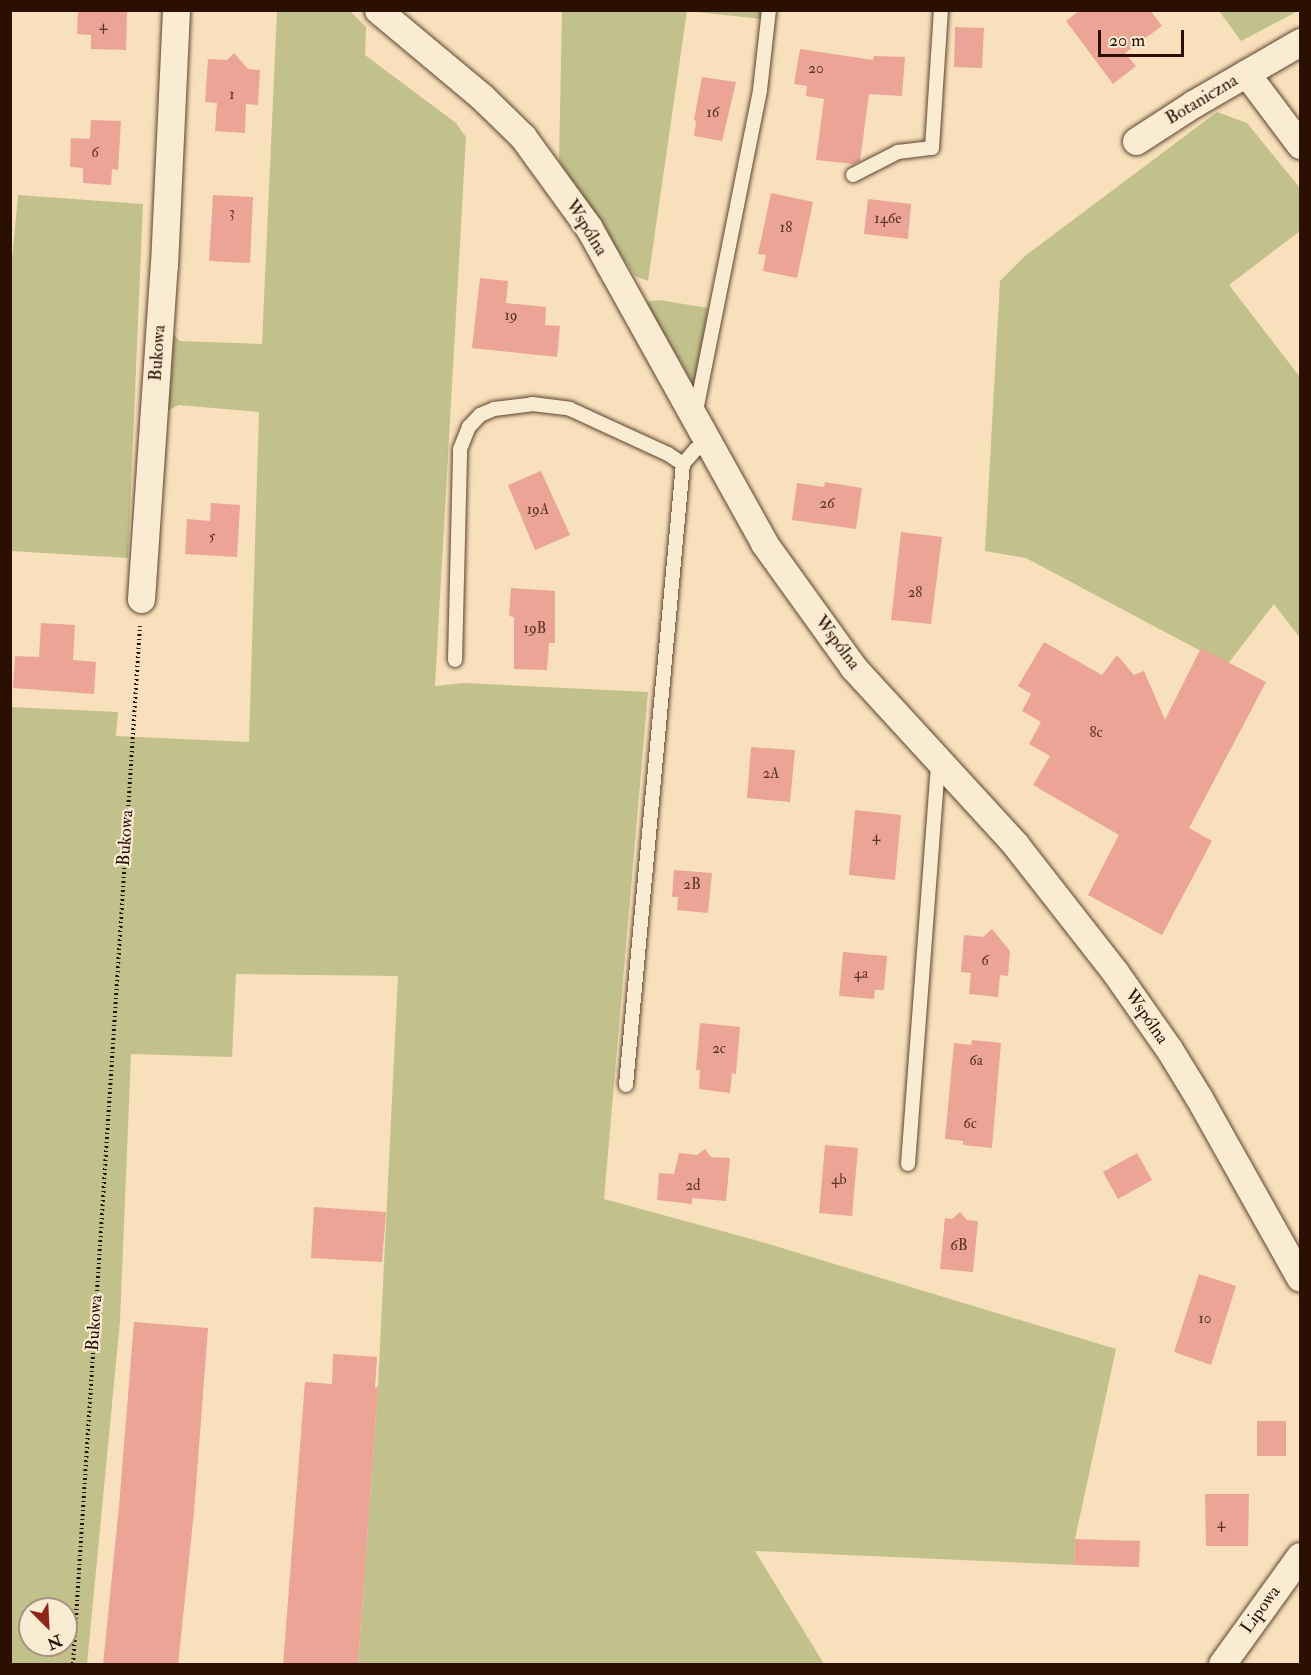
<!DOCTYPE html>
<meta charset="utf-8">
<style>
body{margin:0}
#map{position:relative;width:1311px;height:1675px;overflow:hidden;background:#f7e0bb;font-family:"IM FELL Double Pica",serif}
div>[style]{position:absolute}
.green>*{inset:0;background:#c2c18c}
.building>*{inset:0;background:#eba496}
.path>*{height:4px;margin-top:-2px;transform-origin:0;background:repeating-linear-gradient(90deg,#2b0f00 0 1.5px,transparent 0 4.5px)}
.roads{filter:drop-shadow(0 0 2px #5e432f) drop-shadow(0 0 2px #5e432f)}
.service>*{height:14px;margin:-7px;padding:0 7px;transform-origin:7px;border-radius:7px;background:#faebd3}
.minor>*{height:27px;margin:-13.5px;padding:0 13.5px;transform-origin:13.5px;border-radius:13.5px;background:#faebd3}
span{translate:-50% -50%;white-space:nowrap;text-align:center;line-height:1.15;-webkit-text-stroke:4.5px #faebd3;paint-order:stroke}
.number-label{font-size:15px;color:#5b3426}
.number-label span{-webkit-text-stroke-width:0}
.street-label{font-size:18px;color:#2b0f00}
.frame{position:absolute;inset:0;border:12px solid #2b0f00;pointer-events:none}
.north{position:absolute;left:18px;top:1597px;width:60px;height:60px;box-sizing:border-box;background:#faebd3;border:2px solid #a7937f;border-radius:50%;rotate:156deg;font-size:16px;font-weight:700;line-height:24px;text-align:center;color:#2b0f00}
.north::after{content:'';display:block;margin:auto;width:21px;height:27px;background:#8f2418;clip-path:polygon(50% 0,100% 100%,50% 72%,0 100%)}
.scale{position:absolute;left:1098px;top:30px;width:86px;height:27px;box-sizing:border-box;border:3px solid #2b0f00;border-top:0;padding-left:8px;font-size:18px;line-height:21px;white-space:nowrap;color:#2b0f00;-webkit-text-stroke:4px #faebd3;paint-order:stroke}
</style>
<div id="map">
<div class="green">
<i style="clip-path:polygon(1300px 10px,1241px 41px,1219px 11px,1219px 10px)"></i>
<i style="clip-path:polygon(evenodd,277px 11px,350px 11px,366px 27px,365px 55px,456px 123px,466px 137px,435px 686px,464px 683px,648px 692px,604px 1199px,755px 1240px,1116px 1349px,1075px 1539px,1074px 1565px,755px 1551px,824px 1664px,358px 1664px,378px 1387px,398px 976px,236px 974px,232px 1057px,131px 1054px,120px 1321px,87px 1664px,11px 1664px,10px 707px,118px 712px,116px 736px,249px 742px,259px 412px,179px 405px,167px 411px,170px 331px,180px 341px,262px 344px,277px 11px,30px 1609px,66px 1609px,66px 1645px,30px 1645px,30px 1609px)"></i>
<i style="clip-path:polygon(562px 11px,763px 11px,762px 19px,687px 11px,648px 281px,635px 276px,559px 161px)"></i>
<i style="clip-path:polygon(1217px 112px,1247px 123px,1300px 188px,1300px 231px,1229px 285px,1300px 377px,1300px 638px,1274px 604px,1227px 665px,1026px 558px,985px 551px,1000px 281px,1025px 256px)"></i>
<i style="clip-path:polygon(18px 195px,143px 204px,128px 558px,11px 551px,10px 281px)"></i>
<i style="clip-path:polygon(659px 300px,708px 308px,695px 387px,646px 302px)"></i>
</div>
<div class="building">
<i style="clip-path:polygon(78px 10px,127px 10px,126px 50px,91px 49px,91px 35px,77px 34px)"></i>
<i style="clip-path:polygon(1080px 10px,1150px 10px,1162px 26px,1125px 53px,1136px 66px,1113px 84px,1066px 21px)"></i>
<i style="clip-path:polygon(955px 27px,984px 28px,982px 68px,954px 67px)"></i>
<i style="clip-path:polygon(800px 49px,873px 60px,874px 56px,905px 57px,902px 96px,869px 94px,860px 161px,854px 164px,816px 160px,824px 99px,806px 96px,807px 86px,794px 84px)"></i>
<i style="clip-path:polygon(234px 53px,248px 69px,260px 70px,258px 105px,246px 104px,245px 133px,215px 131px,217px 103px,205px 102px,208px 59px,227px 60px)"></i>
<i style="clip-path:polygon(702px 77px,736px 82px,722px 141px,694px 136px,696px 121px,694px 120px)"></i>
<i style="clip-path:polygon(91px 120px,121px 121px,118px 170px,112px 169px,111px 185px,83px 183px,83px 168px,70px 167px,71px 138px,90px 139px)"></i>
<i style="clip-path:polygon(771px 193px,813px 202px,797px 278px,763px 271px,766px 255px,758px 254px)"></i>
<i style="clip-path:polygon(213px 195px,253px 197px,250px 263px,209px 261px)"></i>
<i style="clip-path:polygon(868px 199px,911px 204px,908px 239px,864px 234px)"></i>
<i style="clip-path:polygon(480px 278px,508px 281px,506px 303px,546px 307px,545px 325px,560px 326px,557px 357px,472px 348px)"></i>
<i style="clip-path:polygon(541px 471px,570px 535px,535px 550px,508px 485px)"></i>
<i style="clip-path:polygon(825px 482px,862px 488px,856px 529px,792px 520px,797px 483px,824px 487px)"></i>
<i style="clip-path:polygon(211px 503px,240px 505px,237px 557px,185px 554px,187px 519px,210px 521px)"></i>
<i style="clip-path:polygon(901px 532px,942px 537px,931px 624px,891px 620px)"></i>
<i style="clip-path:polygon(511px 588px,555px 591px,555px 643px,549px 643px,547px 670px,514px 669px,514px 617px,509px 616px)"></i>
<i style="clip-path:polygon(41px 623px,75px 625px,73px 660px,96px 662px,94px 694px,13px 688px,15px 656px,39px 657px)"></i>
<i style="clip-path:polygon(1044px 642px,1102px 675px,1117px 655px,1134px 675px,1144px 671px,1165px 720px,1201px 648px,1266px 682px,1189px 828px,1212px 841px,1162px 935px,1088px 895px,1119px 835px,1033px 785px,1050px 756px,1029px 744px,1041px 722px,1022px 711px,1031px 694px,1018px 686px)"></i>
<i style="clip-path:polygon(751px 747px,795px 750px,790px 802px,747px 798px)"></i>
<i style="clip-path:polygon(855px 810px,901px 815px,895px 880px,849px 875px)"></i>
<i style="clip-path:polygon(674px 870px,712px 873px,708px 913px,677px 910px,678px 897px,672px 897px)"></i>
<i style="clip-path:polygon(992px 929px,1010px 951px,1008px 976px,1000px 975px,998px 997px,969px 994px,971px 973px,961px 972px,964px 935px,983px 937px)"></i>
<i style="clip-path:polygon(843px 952px,887px 956px,884px 990px,875px 990px,874px 999px,839px 996px)"></i>
<i style="clip-path:polygon(700px 1023px,740px 1027px,736px 1074px,732px 1073px,730px 1093px,699px 1089px,700px 1070px,696px 1070px)"></i>
<i style="clip-path:polygon(972px 1040px,1001px 1043px,992px 1148px,963px 1145px,963px 1141px,945px 1139px,954px 1043px,971px 1045px)"></i>
<i style="clip-path:polygon(825px 1145px,858px 1148px,852px 1216px,819px 1213px)"></i>
<i style="clip-path:polygon(705px 1149px,711px 1157px,730px 1158px,726px 1201px,692px 1198px,692px 1204px,657px 1200px,659px 1173px,674px 1174px,679px 1153px,697px 1155px)"></i>
<i style="clip-path:polygon(1137px 1153px,1152px 1180px,1118px 1199px,1103px 1172px)"></i>
<i style="clip-path:polygon(314px 1207px,386px 1212px,382px 1262px,311px 1258px)"></i>
<i style="clip-path:polygon(960px 1212px,967px 1220px,978px 1221px,973px 1272px,940px 1269px,945px 1218px,952px 1219px)"></i>
<i style="clip-path:polygon(1199px 1274px,1236px 1286px,1211px 1365px,1174px 1352px)"></i>
<i style="clip-path:polygon(134px 1322px,208px 1328px,194px 1512px,178px 1665px,103px 1665px,119px 1506px)"></i>
<i style="clip-path:polygon(333px 1354px,377px 1357px,375px 1387px,378px 1387px,358px 1665px,283px 1665px,305px 1382px,332px 1384px)"></i>
<i style="clip-path:polygon(1257px 1421px,1286px 1421px,1286px 1456px,1257px 1456px)"></i>
<i style="clip-path:polygon(1205px 1494px,1249px 1494px,1248px 1546px,1206px 1546px)"></i>
<i style="clip-path:polygon(1075px 1539px,1140px 1541px,1139px 1567px,1074px 1565px)"></i>
</div>
<div class="path">
<i style="left:73px;top:1664px;width:1040px;rotate:-86.31deg"></i>
</div>
<div class="roads">
<div class="service">
<i style="left:853px;top:175px;width:51px;rotate:-27.1deg"></i>
<i style="left:898px;top:152px;width:34px;rotate:-7deg"></i>
<i style="left:932px;top:148px;width:138px;rotate:-86.3deg"></i>
<i style="left:695px;top:416px;width:332px;rotate:-78.7deg"></i>
<i style="left:760px;top:90px;width:81px;rotate:-83.6deg"></i>
<i style="left:455px;top:660px;width:211px;rotate:-88.6deg"></i>
<i style="left:460px;top:449px;width:24px;rotate:-68deg"></i>
<i style="left:469px;top:427px;width:16px;rotate:-47deg"></i>
<i style="left:480px;top:415px;width:15px;rotate:-23deg"></i>
<i style="left:494px;top:409px;width:38px;rotate:-7deg"></i>
<i style="left:532px;top:404px;width:38px;rotate:7deg"></i>
<i style="left:570px;top:409px;width:108px;rotate:24.7deg"></i>
<i style="left:668px;top:454px;width:18px;rotate:34deg"></i>
<i style="left:626px;top:1085px;width:624px;rotate:-84.76deg"></i>
<i style="left:683px;top:464px;width:20px;rotate:-49deg"></i>
<i style="left:696px;top:449px;width:14px;rotate:-25deg"></i>
<i style="left:908px;top:1164px;width:403px;rotate:-85.7deg"></i>
</div>
<div class="minor">
<i style="left:378px;top:10px;width:134px;rotate:39.9deg"></i>
<i style="left:481px;top:96px;width:59px;rotate:44.3deg"></i>
<i style="left:523px;top:137px;width:112px;rotate:54deg"></i>
<i style="left:589px;top:228px;width:360px;rotate:60.9deg"></i>
<i style="left:764px;top:543px;width:153px;rotate:54.3deg"></i>
<i style="left:853px;top:667px;width:240px;rotate:47.5deg"></i>
<i style="left:1015px;top:844px;width:162px;rotate:52deg"></i>
<i style="left:1115px;top:972px;width:94px;rotate:55deg"></i>
<i style="left:1169px;top:1049px;width:57px;rotate:58.5deg"></i>
<i style="left:1199px;top:1098px;width:206px;rotate:60.7deg"></i>
<i style="left:1246px;top:73px;width:90px;rotate:53.1deg"></i>
<i style="left:1136px;top:141px;width:68px;rotate:-33deg"></i>
<i style="left:1193px;top:104px;width:124px;rotate:-30.1deg"></i>
<i style="left:141px;top:599px;width:335px;rotate:-86.1deg"></i>
<i style="left:164px;top:265px;width:255px;rotate:-87.3deg"></i>
<i style="left:1222px;top:1664px;width:133px;rotate:-54.2deg"></i>
</div>
</div>
<div class="number-label">
<span style="left:103px;top:26px">4</span>
<span style="left:816px;top:69px">20</span>
<span style="left:232px;top:95px">1</span>
<span style="left:713px;top:113px">16</span>
<span style="left:95px;top:153px">6</span>
<span style="left:232px;top:213px">3</span>
<span style="left:888px;top:219px">146e</span>
<span style="left:786px;top:228px">18</span>
<span style="left:511px;top:316px">19</span>
<span style="left:827px;top:504px">26</span>
<span style="left:538px;top:510px">19A</span>
<span style="left:212px;top:537px">5</span>
<span style="left:915px;top:593px">28</span>
<span style="left:535px;top:629px">19B</span>
<span style="left:1096px;top:733px">8c</span>
<span style="left:771px;top:774px">2A</span>
<span style="left:876px;top:837px">4</span>
<span style="left:692px;top:885px">2B</span>
<span style="left:985px;top:961px">6</span>
<span style="left:861px;top:974px">4a</span>
<span style="left:719px;top:1049px">2c</span>
<span style="left:976px;top:1061px">6a</span>
<span style="left:970px;top:1124px">6c</span>
<span style="left:839px;top:1180px">4b</span>
<span style="left:693px;top:1186px">2d</span>
<span style="left:959px;top:1246px">6B</span>
<span style="left:1205px;top:1319px">10</span>
<span style="left:1221px;top:1524px">4</span>
</div>
<div class="street-label">
<span style="left:1202px;top:100px;rotate:-31deg">Botaniczna</span>
<span style="left:586px;top:228px;rotate:58deg">Wspólna</span>
<span style="left:158px;top:353px;rotate:-86deg">Bukowa</span>
<span style="left:837px;top:643px;rotate:53deg">Wspólna</span>
<span style="left:126px;top:838px;rotate:-86deg">Bukowa</span>
<span style="left:1146px;top:1017px;rotate:55deg">Wspólna</span>
<span style="left:95px;top:1323px;rotate:-86deg">Bukowa</span>
<span style="left:1261px;top:1610px;rotate:-54deg">Lipowa</span>
</div>
<div class="frame"></div>
<div class="north">N</div>
<div class="scale">20 m</div>
</div>
